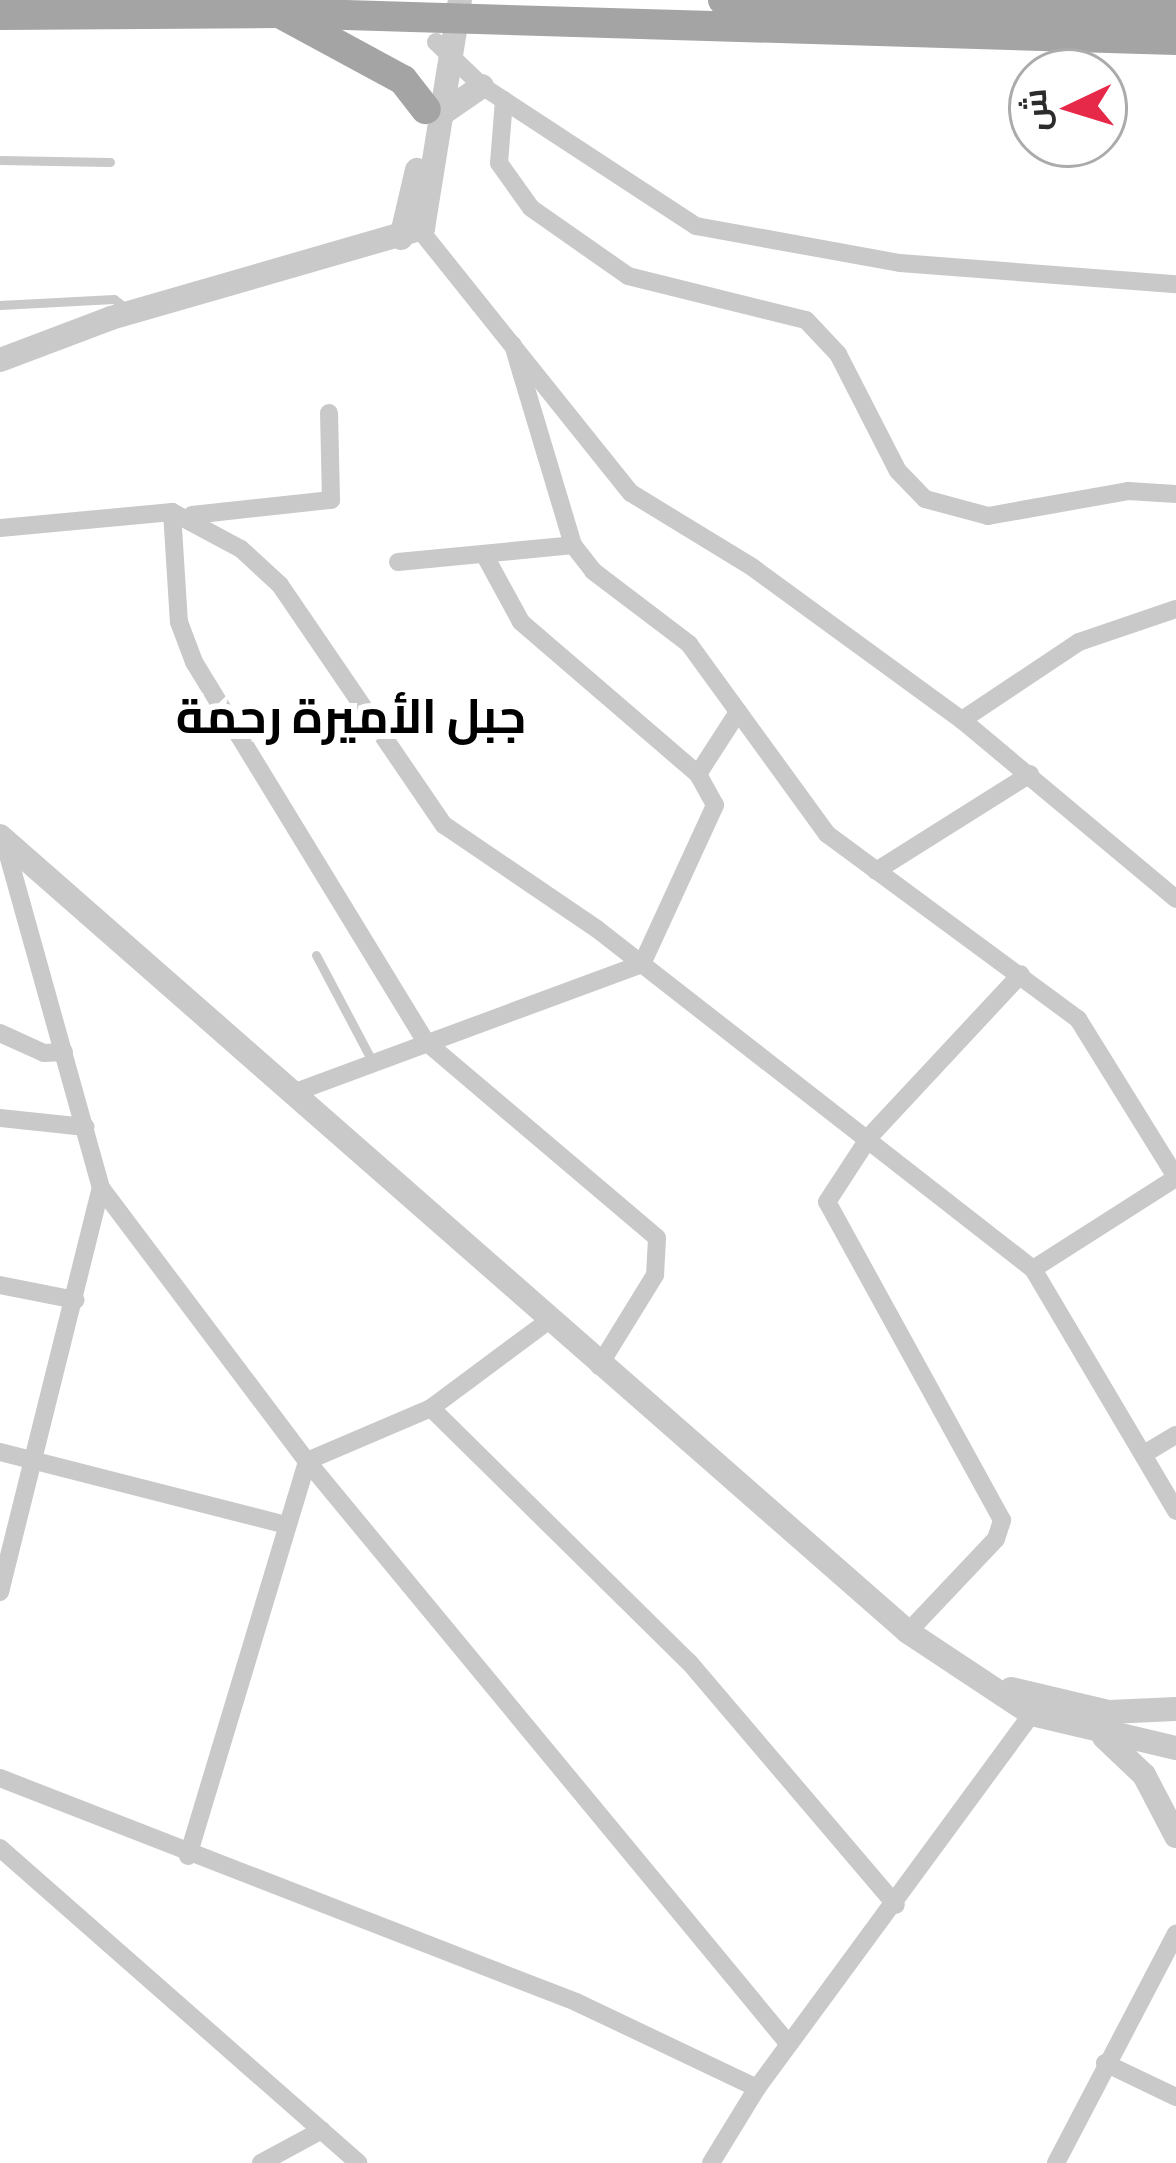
<!DOCTYPE html>
<meta charset="utf-8">
<style>
body{margin:0}
#map{position:relative;width:1176px;height:2163px;overflow:hidden;background:#fff;font-family:"PT Sans Narrow",Cairo,sans-serif}
div>[style]{position:absolute}
.service>*{height:9px;margin:-4.5px;padding:0 4.5px;transform-origin:4.5px;border-radius:4.5px;background:#c9c9c9}
.minor>*{height:18px;margin:-9px;padding:0 9px;transform-origin:9px;border-radius:9px;background:#c9c9c9}
.tertiary>*{height:24px;margin:-12px;padding:0 12px;transform-origin:12px;border-radius:12px;background:#c9c9c9}
.primary>*{height:30px;margin:-15px;padding:0 15px;transform-origin:15px;border-radius:15px;background:#a4a4a4}
span{translate:-50% -50%;white-space:nowrap;text-align:center;line-height:1.15;-webkit-text-stroke:12px #fff;paint-order:stroke}
.district-label{font-size:48px;color:#000;font-weight:700}
.north{position:absolute;left:1008px;top:48px;width:120px;height:120px;box-sizing:border-box;background:#fff;border:3px solid #ababab;border-radius:50%;rotate:266deg;font-size:33px;font-weight:700;line-height:48px;text-align:center;color:#2c2c2c}
.north::after{content:'';display:block;margin:auto;width:42px;height:54px;background:#e72949;clip-path:polygon(50% 0,100% 100%,50% 72%,0 100%)}
</style>
<div id="map">
<div class="service">
<i style="left:0;top:160px;width:110px;rotate:1deg"></i>
<i style="left:0;top:305px;width:114px;rotate:-3deg"></i>
<i style="left:114px;top:299px;width:16px;rotate:38deg"></i>
<i style="left:316px;top:955px;width:118px;rotate:62.1deg"></i>
</div>
<div class="minor">
<i style="left:436px;top:42px;width:64px;rotate:43.7deg"></i>
<i style="left:482px;top:86px;width:256px;rotate:33.2deg"></i>
<i style="left:696px;top:226px;width:207px;rotate:10.3deg"></i>
<i style="left:900px;top:263px;width:277px;rotate:4.4deg"></i>
<i style="left:504px;top:100px;width:63px;rotate:94.5deg"></i>
<i style="left:499px;top:163px;width:55px;rotate:54.6deg"></i>
<i style="left:531px;top:208px;width:118px;rotate:35deg"></i>
<i style="left:628px;top:276px;width:183px;rotate:13.9deg"></i>
<i style="left:806px;top:320px;width:47px;rotate:46.7deg"></i>
<i style="left:838px;top:354px;width:131px;rotate:62.9deg"></i>
<i style="left:898px;top:471px;width:39px;rotate:46deg"></i>
<i style="left:925px;top:499px;width:65px;rotate:15.1deg"></i>
<i style="left:988px;top:516px;width:142px;rotate:-10.1deg"></i>
<i style="left:1128px;top:491px;width:48px;rotate:3.6deg"></i>
<i style="left:412px;top:220px;width:350px;rotate:51.3deg"></i>
<i style="left:631px;top:493px;width:142px;rotate:31.4deg"></i>
<i style="left:752px;top:567px;width:260px;rotate:36.1deg"></i>
<i style="left:962px;top:720px;width:279px;rotate:39.9deg"></i>
<i style="left:513px;top:345px;width:209px;rotate:73.3deg"></i>
<i style="left:573px;top:545px;width:33px;rotate:52deg"></i>
<i style="left:593px;top:571px;width:121px;rotate:37.2deg"></i>
<i style="left:689px;top:644px;width:235px;rotate:54deg"></i>
<i style="left:827px;top:834px;width:312px;rotate:36.4deg"></i>
<i style="left:1078px;top:1019px;width:186px;rotate:58.2deg"></i>
<i style="left:172px;top:512px;width:110px;rotate:86.4deg"></i>
<i style="left:179px;top:622px;width:43px;rotate:69.4deg"></i>
<i style="left:194px;top:662px;width:444px;rotate:58.6deg"></i>
<i style="left:425px;top:1041px;width:304px;rotate:40.3deg"></i>
<i style="left:657px;top:1238px;width:37px;rotate:93deg"></i>
<i style="left:655px;top:1275px;width:107px;rotate:121.6deg"></i>
<i style="left:192px;top:515px;width:140px;rotate:-6.2deg"></i>
<i style="left:331px;top:500px;width:87px;rotate:-91.3deg"></i>
<i style="left:0;top:528px;width:173px;rotate:-5.3deg"></i>
<i style="left:172px;top:512px;width:78px;rotate:28.2deg"></i>
<i style="left:241px;top:549px;width:53px;rotate:42.7deg"></i>
<i style="left:280px;top:585px;width:291px;rotate:55.7deg"></i>
<i style="left:444px;top:825px;width:185px;rotate:34.2deg"></i>
<i style="left:597px;top:929px;width:553px;rotate:37.95deg"></i>
<i style="left:1033px;top:1269px;width:281px;rotate:59.4deg"></i>
<i style="left:484px;top:554px;width:77px;rotate:61.4deg"></i>
<i style="left:521px;top:622px;width:233px;rotate:40.7deg"></i>
<i style="left:398px;top:562px;width:176px;rotate:-5.5deg"></i>
<i style="left:962px;top:720px;width:141px;rotate:-33.7deg"></i>
<i style="left:1079px;top:642px;width:102px;rotate:-18.8deg"></i>
<i style="left:876px;top:871px;width:182px;rotate:-32.2deg"></i>
<i style="left:0;top:1033px;width:48px;rotate:24.4deg"></i>
<i style="left:44px;top:1053px;width:20px;rotate:-3deg"></i>
<i style="left:293px;top:1093px;width:372px;rotate:-20.3deg"></i>
<i style="left:642px;top:964px;width:175px;rotate:-65.3deg"></i>
<i style="left:715px;top:805px;width:35px;rotate:-119deg"></i>
<i style="left:698px;top:774px;width:74px;rotate:-57.2deg"></i>
<i style="left:0;top:1118px;width:86px;rotate:6deg"></i>
<i style="left:101px;top:1188px;width:342px;rotate:53deg"></i>
<i style="left:307px;top:1461px;width:754px;rotate:50.44deg"></i>
<i style="left:1033px;top:1269px;width:169px;rotate:-32.5deg"></i>
<i style="left:0;top:1285px;width:77px;rotate:11.2deg"></i>
<i style="left:431px;top:1408px;width:362px;rotate:44.6deg"></i>
<i style="left:689px;top:1662px;width:319px;rotate:49.6deg"></i>
<i style="left:0;top:1452px;width:291px;rotate:14.3deg"></i>
<i style="left:1144px;top:1454px;width:37px;rotate:-31deg"></i>
<i style="left:0;top:1592px;width:416px;rotate:-76deg"></i>
<i style="left:101px;top:1188px;width:363px;rotate:-105.6deg"></i>
<i style="left:908px;top:1632px;width:128px;rotate:-46.6deg"></i>
<i style="left:996px;top:1539px;width:20px;rotate:-72deg"></i>
<i style="left:1002px;top:1520px;width:363px;rotate:-118.8deg"></i>
<i style="left:827px;top:1202px;width:79px;rotate:-56.9deg"></i>
<i style="left:870px;top:1136px;width:221px;rotate:-47deg"></i>
<i style="left:0;top:1778px;width:618px;rotate:21.25deg"></i>
<i style="left:576px;top:2002px;width:200px;rotate:25.4deg"></i>
<i style="left:757px;top:2088px;width:88px;rotate:121.5deg"></i>
<i style="left:0;top:1848px;width:477px;rotate:41.3deg"></i>
<i style="left:188px;top:1856px;width:413px;rotate:-73.2deg"></i>
<i style="left:307px;top:1461px;width:135px;rotate:-23.1deg"></i>
<i style="left:431px;top:1408px;width:144px;rotate:-36.6deg"></i>
<i style="left:1105px;top:2063px;width:79px;rotate:25.6deg"></i>
<i style="left:757px;top:2088px;width:475px;rotate:-53.7deg"></i>
<i style="left:261px;top:2163px;width:69px;rotate:-28.4deg"></i>
<i style="left:1056px;top:2163px;width:259px;rotate:-62.4deg"></i>
</div>
<div class="tertiary">
<i style="left:440px;top:115px;width:51px;rotate:-34.6deg"></i>
<i style="left:401px;top:238px;width:70px;rotate:-76.8deg"></i>
<i style="left:0;top:360px;width:119px;rotate:-20.7deg"></i>
<i style="left:111px;top:318px;width:325px;rotate:-16.1deg"></i>
<i style="left:423px;top:228px;width:231px;rotate:-80.8deg"></i>
<i style="left:0;top:836px;width:1208px;rotate:41.24deg"></i>
<i style="left:908px;top:1632px;width:149px;rotate:33.5deg"></i>
<i style="left:1032px;top:1714px;width:148px;rotate:13.3deg"></i>
<i style="left:1011px;top:1689px;width:101px;rotate:13.2deg"></i>
<i style="left:1109px;top:1712px;width:67px;rotate:-2.6deg"></i>
<i style="left:1104px;top:1737px;width:55px;rotate:43.5deg"></i>
<i style="left:1144px;top:1775px;width:69px;rotate:62.3deg"></i>
</div>
<div class="primary">
<i style="left:723px;top:0;width:453px;rotate:1.9deg"></i>
<i style="left:0;top:15px;width:280px;rotate:-0.4deg"></i>
<i style="left:280px;top:13px;width:896px;rotate:1.73deg"></i>
<i style="left:285px;top:16px;width:134px;rotate:28.5deg"></i>
<i style="left:403px;top:80px;width:37px;rotate:52deg"></i>
</div>
<div class="district-label">
<span style="left:351px;top:716px">جبل الأميرة رحمة</span>
</div>
<div class="north">ش</div>
</div>
